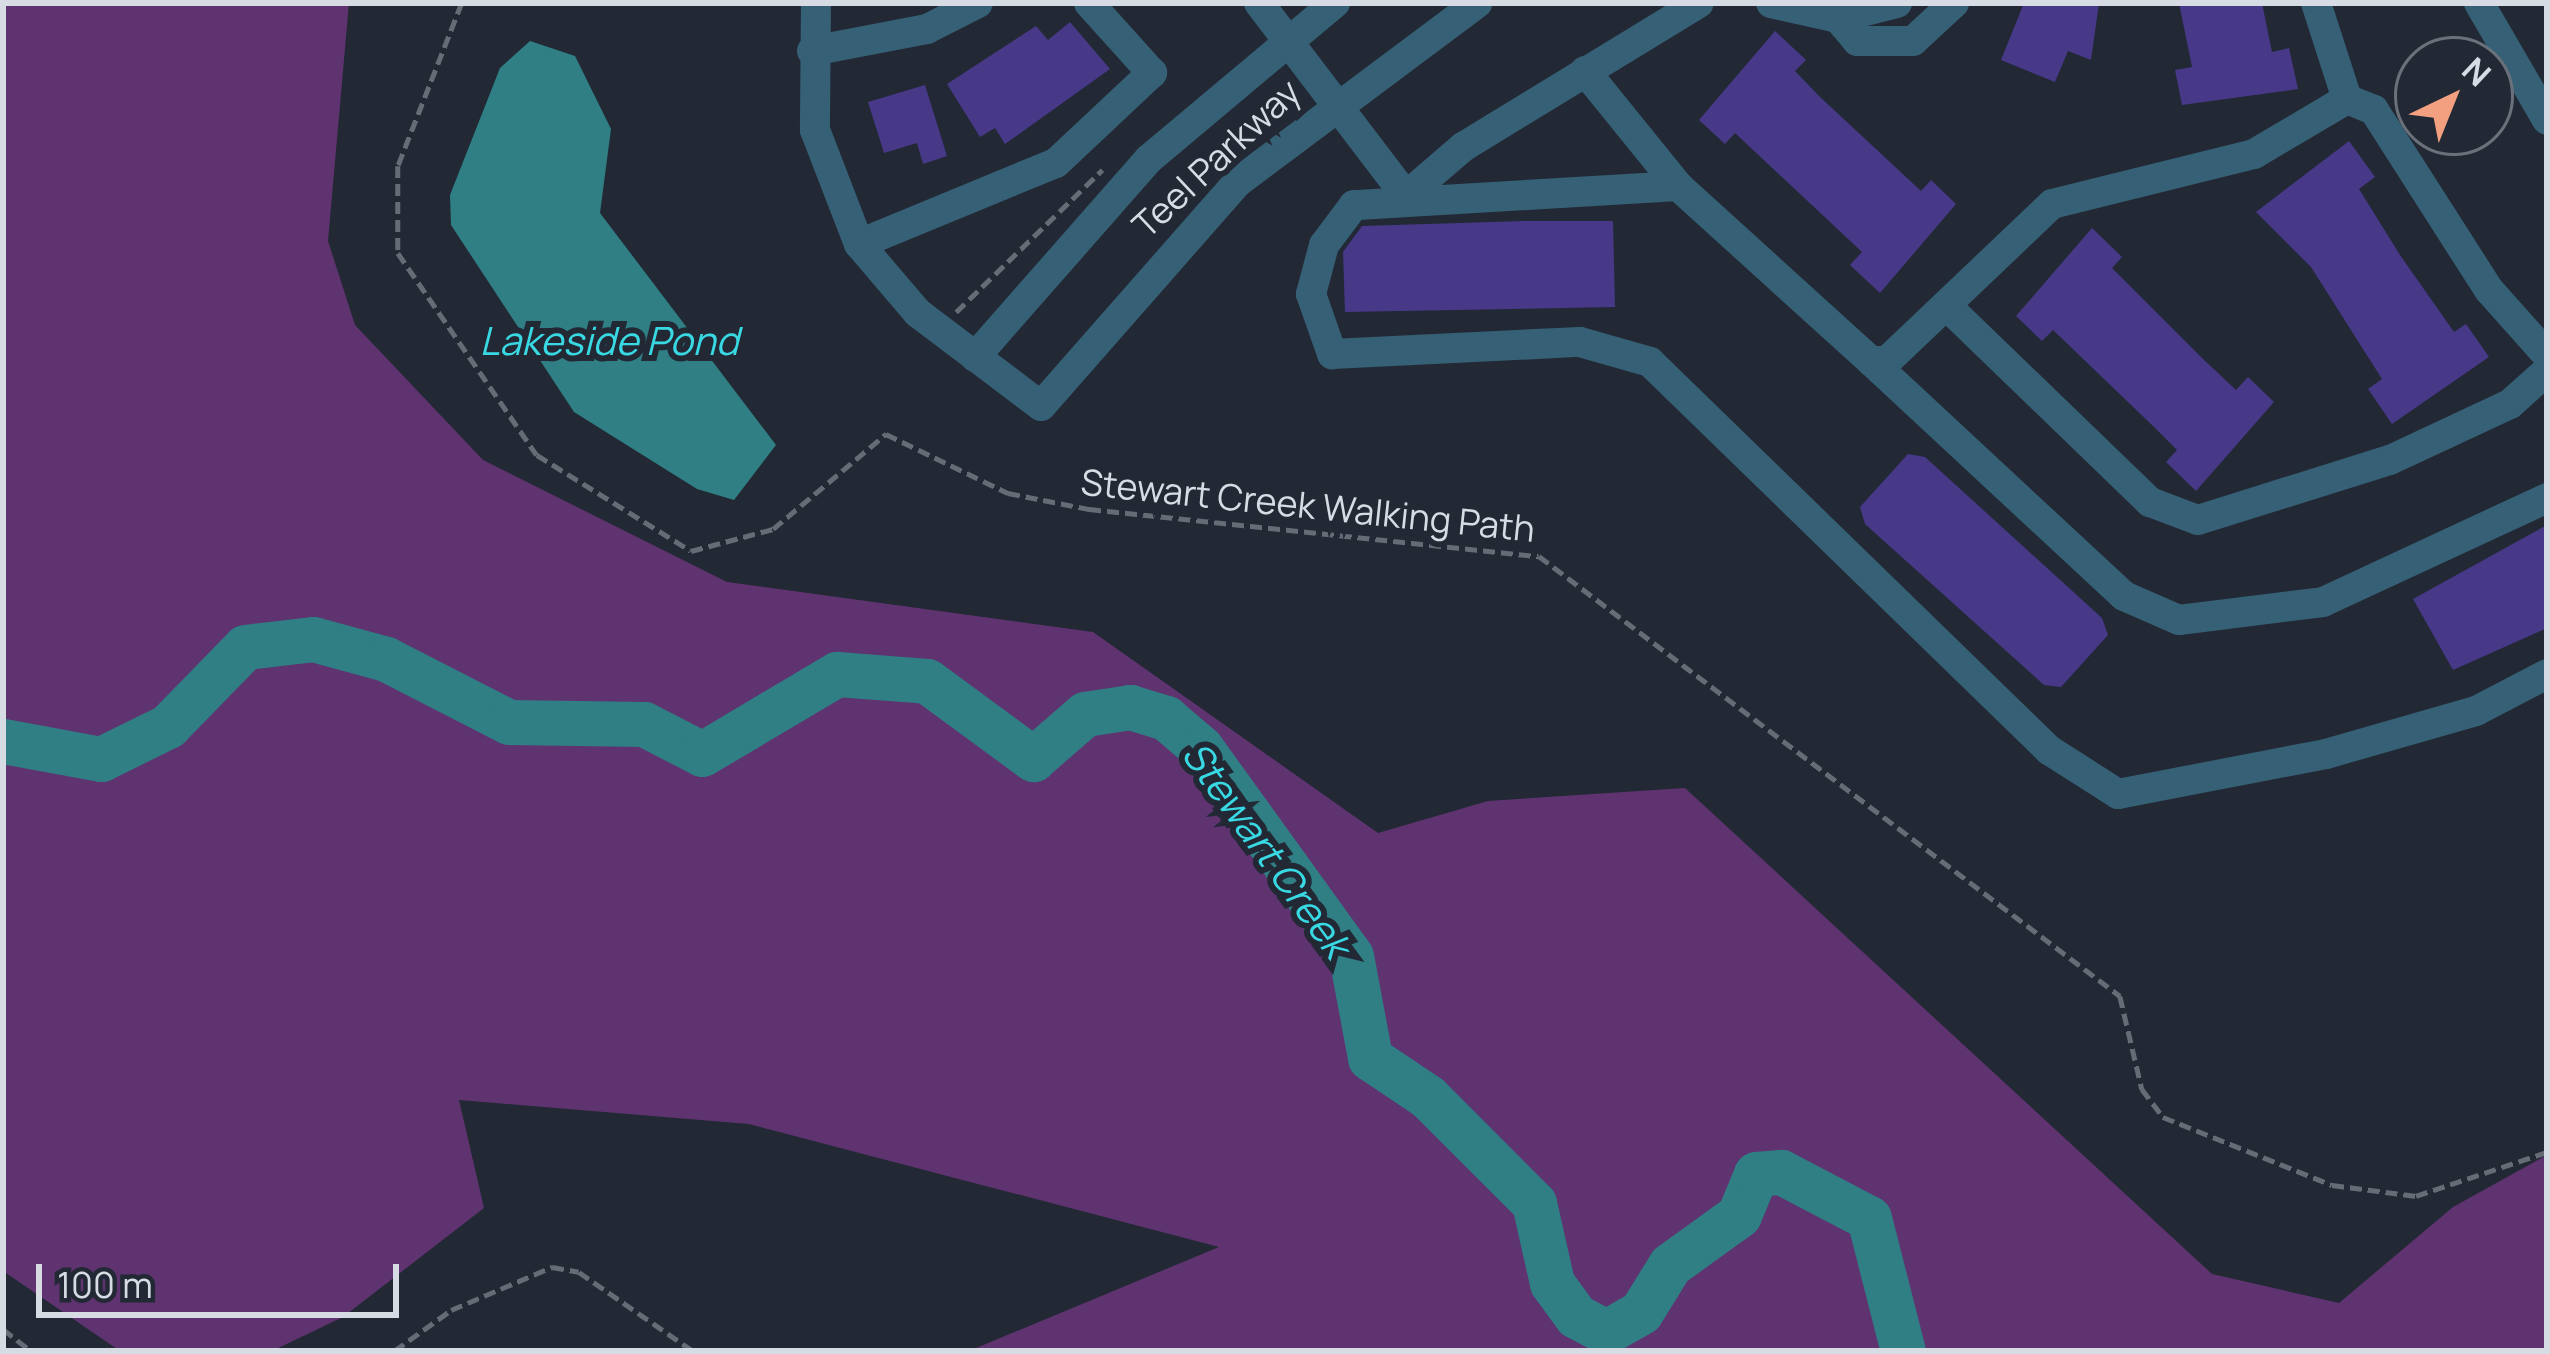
<!DOCTYPE html>
<style>
body{margin:0}
#map{position:relative;width:2550px;height:1354px;overflow:hidden;background:#222935;font-family:Manrope,sans-serif}
div>[style]{position:absolute}
.green>*{inset:0;background:#5f3370}
.water>*{inset:0;background:#2f7f85}
.river>*{height:45px;margin:-22.5px;padding:0 22.5px;transform-origin:22.5px;border-radius:22.5px;background:#2f7f85}
.building>*{inset:0;background:#473888}
.path>*{height:4.5px;margin-top:-2.25px;transform-origin:0;background:repeating-linear-gradient(90deg,#666c76 0 12px,transparent 0 18px)}
.minor>*{height:30px;margin:-15px;padding:0 15px;transform-origin:15px;border-radius:15px;background:#366075}
span{translate:-50% -50%;white-space:nowrap;text-align:center;line-height:1.15;-webkit-text-stroke:12px #222935;paint-order:stroke}
.street-label{font-size:36px;color:#d7dce4}
.water-label{font-size:39px;color:#39d9e4;font-style:italic}
.frame{position:absolute;inset:0;border:6px solid #d7dce4;pointer-events:none}
.north{position:absolute;left:2394px;top:36px;width:120px;height:120px;box-sizing:border-box;background:#222935;border:3px solid #6a717b;border-radius:50%;rotate:43deg;font-size:33px;font-weight:700;line-height:48px;text-align:center;color:#d7dce4}
.north::after{content:'';display:block;margin:auto;width:42px;height:54px;background:#f2a080;clip-path:polygon(50% 0,100% 100%,50% 72%,0 100%)}
.scale{position:absolute;left:36px;top:1264px;width:363px;height:54px;box-sizing:border-box;border:6px solid #d7dce4;border-top:0;padding-left:15px;font-size:36px;line-height:42px;white-space:nowrap;color:#d7dce4;-webkit-text-stroke:9px #222935;paint-order:stroke}
</style>
<div id="map">
<div class="green">
<i style="clip-path:polygon(3px 3px,349px 3px,328px 241px,355px 325px,483px 460px,727px 582px,1093px 632px,1378px 833px,1488px 801px,1685px 788px,2212px 1274px,2339px 1303px,2453px 1207px,2547px 1155px,2547px 1351px,969px 1351px,1219px 1247px,749px 1124px,459px 1100px,484px 1208px,343px 1317px,272px 1351px,120px 1351px,3px 1271px)"></i>
</div>
<div class="water">
<i style="clip-path:polygon(530px 41px,575px 56px,611px 129px,600px 213px,776px 445px,734px 500px,697px 489px,574px 412px,451px 225px,450px 195px,500px 68px)"></i>
</div>
<div class="river">
<i style="left:3px;top:741px;width:100px;rotate:10.4deg"></i>
<i style="left:101px;top:759px;width:75px;rotate:-26.2deg"></i>
<i style="left:168px;top:726px;width:110px;rotate:-45.7deg"></i>
<i style="left:245px;top:647px;width:68px;rotate:-6.7deg"></i>
<i style="left:313px;top:639px;width:76px;rotate:15.3deg"></i>
<i style="left:386px;top:659px;width:138px;rotate:27.1deg"></i>
<i style="left:509px;top:722px;width:135px;rotate:0.8deg"></i>
<i style="left:644px;top:724px;width:65px;rotate:27.3deg"></i>
<i style="left:702px;top:754px;width:157px;rotate:-30.7deg"></i>
<i style="left:837px;top:674px;width:90px;rotate:4.4deg"></i>
<i style="left:927px;top:681px;width:132px;rotate:36.3deg"></i>
<i style="left:1033px;top:759px;width:69px;rotate:-40.9deg"></i>
<i style="left:1085px;top:714px;width:46px;rotate:-8.8deg"></i>
<i style="left:1130px;top:707px;width:38px;rotate:17deg"></i>
<i style="left:1166px;top:718px;width:46px;rotate:40.6deg"></i>
<i style="left:1201px;top:748px;width:256px;rotate:54.2deg"></i>
<i style="left:1351px;top:956px;width:104px;rotate:79.4deg"></i>
<i style="left:1370px;top:1058px;width:70px;rotate:33.9deg"></i>
<i style="left:1428px;top:1097px;width:150px;rotate:45deg"></i>
<i style="left:1534px;top:1203px;width:82px;rotate:77.3deg"></i>
<i style="left:1552px;top:1283px;width:41px;rotate:54deg"></i>
<i style="left:1576px;top:1316px;width:34px;rotate:28deg"></i>
<i style="left:1606px;top:1332px;width:40px;rotate:-29.7deg"></i>
<i style="left:1641px;top:1312px;width:55px;rotate:-58.3deg"></i>
<i style="left:1670px;top:1265px;width:85px;rotate:-35.9deg"></i>
<i style="left:1739px;top:1215px;width:44px;rotate:-67.5deg"></i>
<i style="left:1756px;top:1174px;width:25px;rotate:-5deg"></i>
<i style="left:1781px;top:1172px;width:99px;rotate:27.6deg"></i>
<i style="left:1869px;top:1218px;width:137px;rotate:75.7deg"></i>
</div>
<div class="building">
<i style="clip-path:polygon(2024px 3px,2099px 3px,2091px 60px,2068px 51px,2055px 82px,2001px 60px)"></i>
<i style="clip-path:polygon(2179px 3px,2262px 3px,2272px 52px,2289px 48px,2298px 89px,2182px 105px,2175px 70px,2192px 67px)"></i>
<i style="clip-path:polygon(1070px 22px,1110px 69px,1005px 144px,995px 128px,980px 137px,947px 84px,1036px 26px,1048px 40px)"></i>
<i style="clip-path:polygon(1775px 31px,1806px 60px,1795px 71px,1819px 96px,1921px 191px,1931px 180px,1956px 204px,1880px 293px,1850px 265px,1862px 252px,1735px 133px,1725px 144px,1699px 120px)"></i>
<i style="clip-path:polygon(925px 85px,947px 156px,923px 164px,917px 143px,884px 153px,868px 102px)"></i>
<i style="clip-path:polygon(2349px 141px,2375px 177px,2359px 189px,2400px 255px,2454px 332px,2466px 324px,2489px 357px,2392px 424px,2368px 389px,2382px 379px,2311px 267px,2256px 212px)"></i>
<i style="clip-path:polygon(1524px 221px,1613px 221px,1615px 307px,1345px 312px,1343px 252px,1362px 226px)"></i>
<i style="clip-path:polygon(2092px 228px,2122px 257px,2112px 268px,2202px 358px,2236px 390px,2248px 377px,2274px 402px,2196px 491px,2166px 462px,2177px 450px,2153px 426px,2053px 330px,2042px 341px,2016px 316px)"></i>
<i style="clip-path:polygon(1908px 454px,1925px 457px,2102px 618px,2108px 635px,2061px 687px,2044px 685px,1865px 524px,1860px 507px)"></i>
<i style="clip-path:polygon(2547px 525px,2547px 628px,2453px 670px,2413px 599px)"></i>
</div>
<div class="path">
<i style="left:462px;top:3px;width:175px;rotate:111.4deg"></i>
<i style="left:398px;top:166px;width:87px;rotate:90deg"></i>
<i style="left:398px;top:253px;width:245px;rotate:55.5deg"></i>
<i style="left:537px;top:455px;width:181px;rotate:31.9deg"></i>
<i style="left:691px;top:551px;width:85px;rotate:-15deg"></i>
<i style="left:773px;top:529px;width:148px;rotate:-40.1deg"></i>
<i style="left:886px;top:434px;width:136px;rotate:25.8deg"></i>
<i style="left:1008px;top:493px;width:83px;rotate:11.2deg"></i>
<i style="left:1089px;top:509px;width:452px;rotate:6deg"></i>
<i style="left:1539px;top:556px;width:729px;rotate:37.14deg"></i>
<i style="left:2120px;top:996px;width:96px;rotate:76.7deg"></i>
<i style="left:2142px;top:1089px;width:35px;rotate:53deg"></i>
<i style="left:2163px;top:1117px;width:182px;rotate:21.9deg"></i>
<i style="left:2332px;top:1185px;width:85px;rotate:7.5deg"></i>
<i style="left:2416px;top:1196px;width:138px;rotate:-18.6deg"></i>
<i style="left:956px;top:312px;width:204px;rotate:-44.2deg"></i>
<i style="left:3px;top:1329px;width:36px;rotate:38deg"></i>
<i style="left:394px;top:1351px;width:70px;rotate:-35.7deg"></i>
<i style="left:451px;top:1310px;width:110px;rotate:-23.1deg"></i>
<i style="left:552px;top:1267px;width:27px;rotate:10deg"></i>
<i style="left:579px;top:1272px;width:139px;rotate:34.7deg"></i>
</div>
<div class="minor">
<i style="left:816px;top:3px;width:127px;rotate:90.5deg"></i>
<i style="left:815px;top:130px;width:122px;rotate:68.9deg"></i>
<i style="left:859px;top:244px;width:91px;rotate:49.5deg"></i>
<i style="left:918px;top:313px;width:154px;rotate:37.1deg"></i>
<i style="left:1041px;top:406px;width:298px;rotate:-48.7deg"></i>
<i style="left:1238px;top:182px;width:299px;rotate:-36.8deg"></i>
<i style="left:1259px;top:3px;width:243px;rotate:52.7deg"></i>
<i style="left:1406px;top:196px;width:75px;rotate:-40.7deg"></i>
<i style="left:1463px;top:147px;width:276px;rotate:-31.4deg"></i>
<i style="left:1771px;top:3px;width:69px;rotate:12.6deg"></i>
<i style="left:1838px;top:18px;width:61px;rotate:-14.3deg"></i>
<i style="left:2316px;top:3px;width:101px;rotate:72.1deg"></i>
<i style="left:2479px;top:3px;width:135px;rotate:59.8deg"></i>
<i style="left:1838px;top:18px;width:30px;rotate:50deg"></i>
<i style="left:1857px;top:41px;width:56px"></i>
<i style="left:1913px;top:41px;width:56px;rotate:-42.8deg"></i>
<i style="left:812px;top:51px;width:117px;rotate:-10.8deg"></i>
<i style="left:927px;top:29px;width:57px;rotate:-27deg"></i>
<i style="left:1585px;top:71px;width:148px;rotate:51deg"></i>
<i style="left:859px;top:244px;width:213px;rotate:-22.4deg"></i>
<i style="left:1056px;top:163px;width:132px;rotate:-43.2deg"></i>
<i style="left:1152px;top:73px;width:94px;rotate:-132deg"></i>
<i style="left:1950px;top:309px;width:278px;rotate:44deg"></i>
<i style="left:2150px;top:502px;width:51px;rotate:20.6deg"></i>
<i style="left:2198px;top:520px;width:201px;rotate:-17.4deg"></i>
<i style="left:2390px;top:460px;width:132px;rotate:-25deg"></i>
<i style="left:2510px;top:404px;width:50px;rotate:-41.7deg"></i>
<i style="left:2547px;top:355px;width:87px;rotate:-131.7deg"></i>
<i style="left:2489px;top:290px;width:214px;rotate:-122.6deg"></i>
<i style="left:2374px;top:110px;width:29px;rotate:-158deg"></i>
<i style="left:2347px;top:99px;width:108px;rotate:149.4deg"></i>
<i style="left:2254px;top:154px;width:208px;rotate:166.1deg"></i>
<i style="left:2052px;top:204px;width:228px;rotate:136.4deg"></i>
<i style="left:1887px;top:361px;width:16px;rotate:180deg"></i>
<i style="left:1871px;top:361px;width:261px;rotate:-137.8deg"></i>
<i style="left:1678px;top:186px;width:325px;rotate:176.6deg"></i>
<i style="left:1354px;top:205px;width:50px;rotate:126.9deg"></i>
<i style="left:1324px;top:245px;width:51px;rotate:104.9deg"></i>
<i style="left:1311px;top:294px;width:64px;rotate:70.7deg"></i>
<i style="left:1332px;top:354px;width:248px;rotate:-2.8deg"></i>
<i style="left:1580px;top:342px;width:73px;rotate:15.9deg"></i>
<i style="left:1650px;top:362px;width:557px;rotate:44.2deg"></i>
<i style="left:2049px;top:750px;width:82px;rotate:32.5deg"></i>
<i style="left:2118px;top:794px;width:212px;rotate:-10.9deg"></i>
<i style="left:2326px;top:754px;width:156px;rotate:-16deg"></i>
<i style="left:2476px;top:711px;width:80px;rotate:-27.5deg"></i>
<i style="left:975px;top:357px;width:264px;rotate:-48.7deg"></i>
<i style="left:1149px;top:159px;width:243px;rotate:-40deg"></i>
<i style="left:1871px;top:361px;width:345px;rotate:42.9deg"></i>
<i style="left:2124px;top:596px;width:60px;rotate:23.6deg"></i>
<i style="left:2179px;top:620px;width:145px;rotate:-7.1deg"></i>
<i style="left:2323px;top:602px;width:247px;rotate:-24.9deg"></i>
</div>
<div class="street-label">
<span style="left:1216px;top:158px;rotate:-43deg">Teel Parkway</span>
<span style="left:1308px;top:505px;rotate:6deg">Stewart Creek Walking Path</span>
</div>
<div class="water-label">
<span style="left:609px;top:340px">Lakeside Pond</span>
<span style="left:1267px;top:849px;rotate:54deg">Stewart Creek</span>
</div>
<div class="frame"></div>
<div class="north">N</div>
<div class="scale">100 m</div>
</div>
